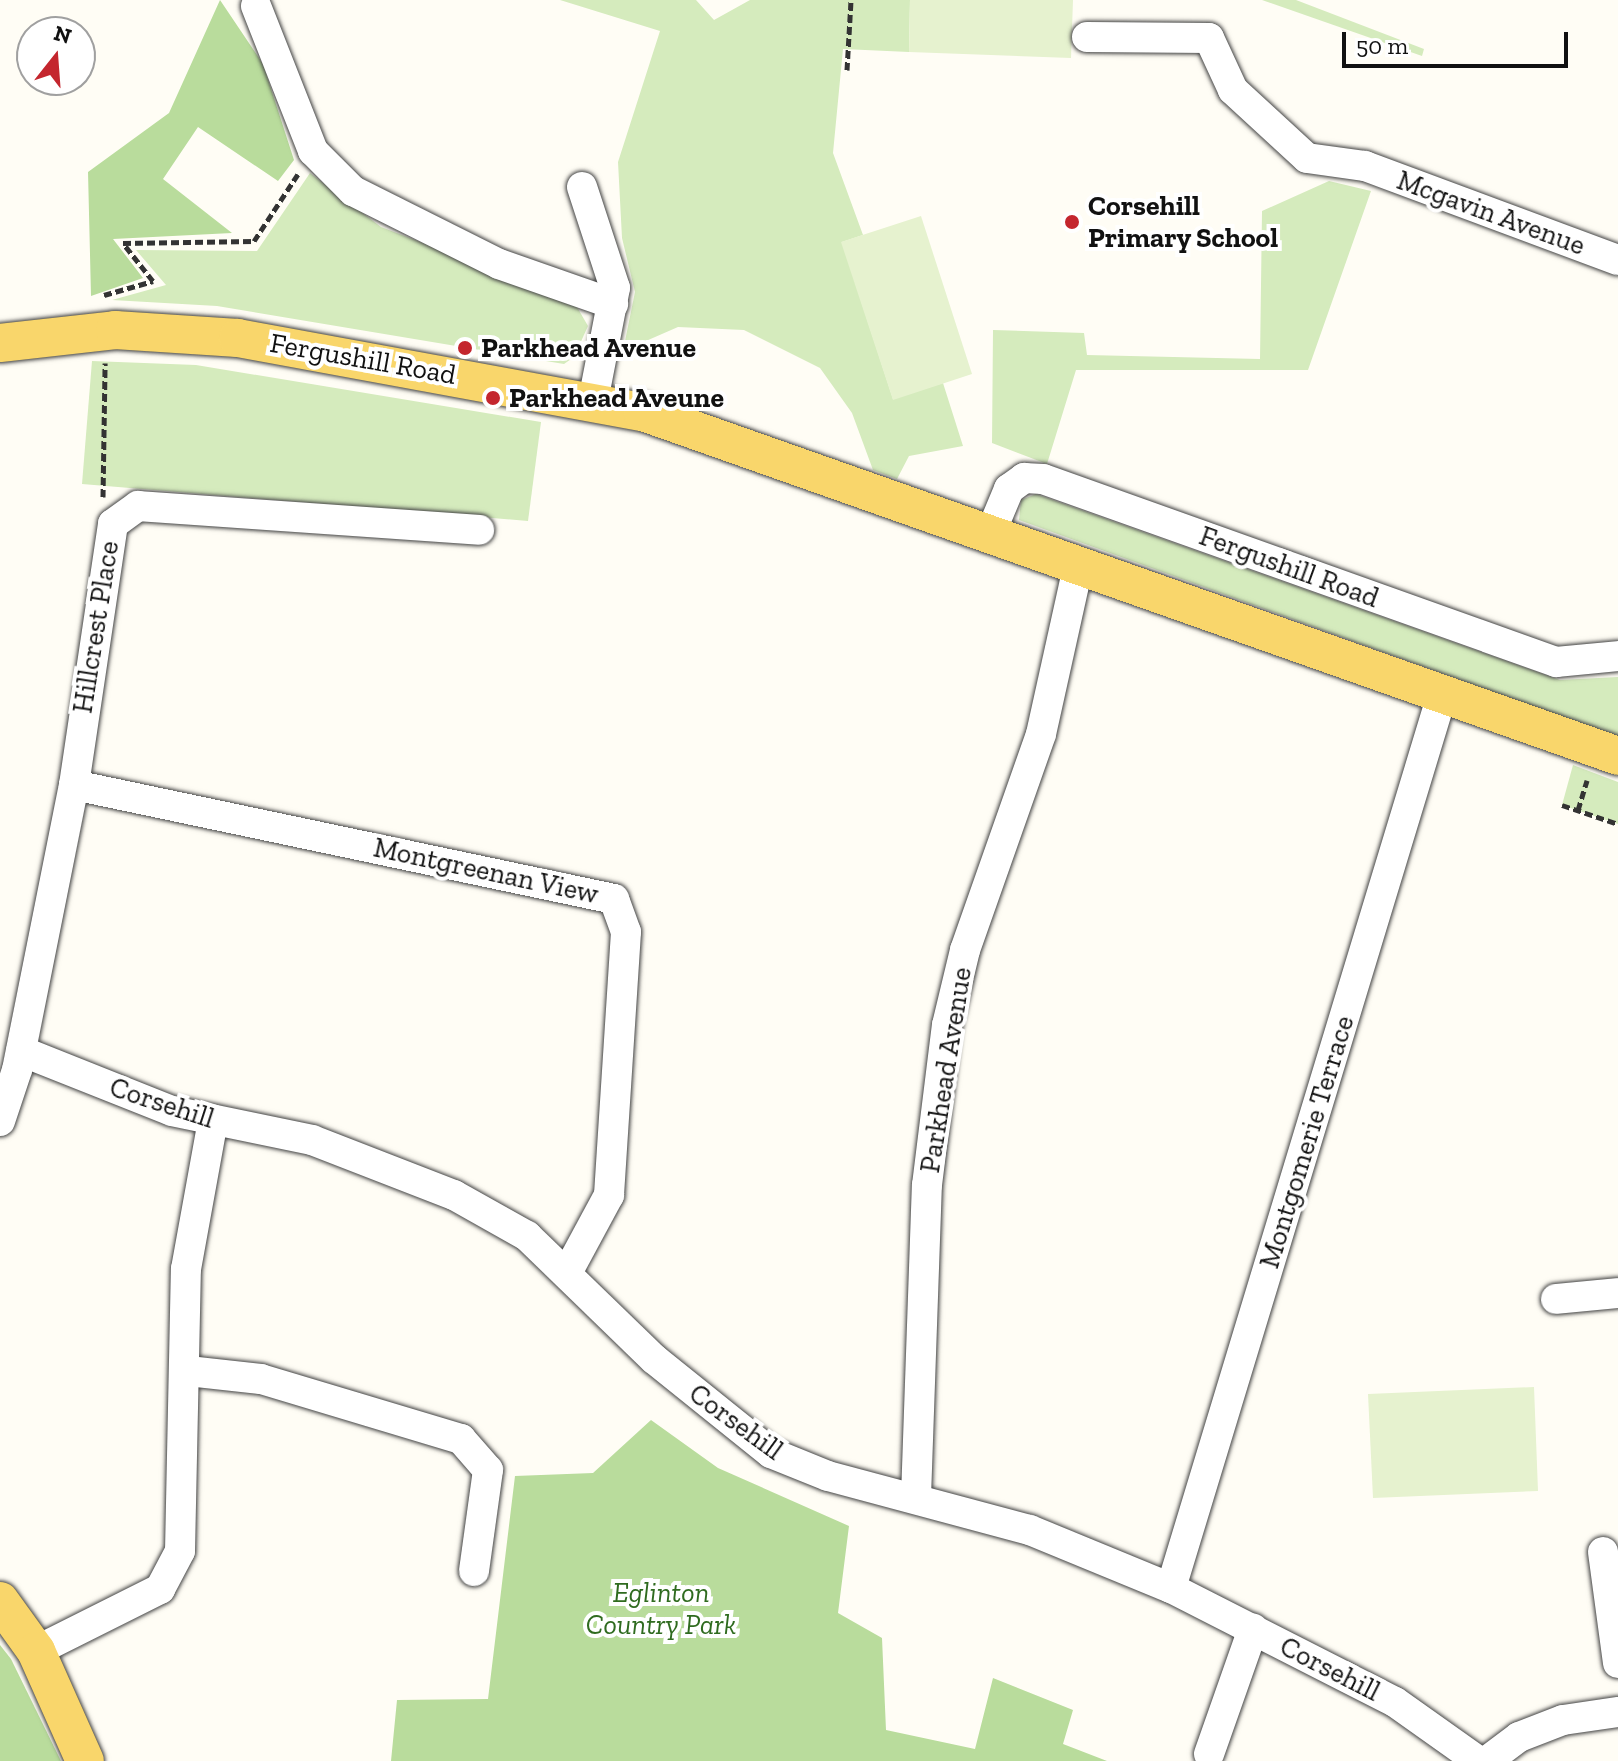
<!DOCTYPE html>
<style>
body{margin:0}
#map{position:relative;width:1618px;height:1761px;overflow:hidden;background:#fffdf5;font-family:"Zilla Slab",serif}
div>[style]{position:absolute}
.green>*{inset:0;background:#d5ebbd}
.forest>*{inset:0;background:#b9dc9c}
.pitch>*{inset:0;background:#e6f2cf}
.path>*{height:5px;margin-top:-2.5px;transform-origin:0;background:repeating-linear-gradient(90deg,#333 0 8px,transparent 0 12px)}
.roads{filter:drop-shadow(0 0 2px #444) drop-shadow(0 0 2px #444)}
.minor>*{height:30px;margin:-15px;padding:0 15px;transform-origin:15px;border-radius:15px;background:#fff}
.major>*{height:38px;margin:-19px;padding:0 19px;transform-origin:19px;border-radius:19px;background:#f9d66b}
.dots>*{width:22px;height:22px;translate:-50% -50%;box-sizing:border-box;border:4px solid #fff;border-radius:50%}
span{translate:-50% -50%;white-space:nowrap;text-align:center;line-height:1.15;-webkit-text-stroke:8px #fff;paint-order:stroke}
.poi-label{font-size:28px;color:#111;font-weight:700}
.left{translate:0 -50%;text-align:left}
.street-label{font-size:28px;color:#111}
.park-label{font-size:28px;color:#2f6b1f;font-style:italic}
.north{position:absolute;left:16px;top:16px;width:80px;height:80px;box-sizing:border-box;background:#fff;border:2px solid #a0a0a0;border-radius:50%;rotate:17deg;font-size:22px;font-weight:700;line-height:32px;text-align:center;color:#111}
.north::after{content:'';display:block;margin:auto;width:28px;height:36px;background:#c4262e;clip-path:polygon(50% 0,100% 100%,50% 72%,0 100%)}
.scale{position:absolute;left:1342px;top:32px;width:226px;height:36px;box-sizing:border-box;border:4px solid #111;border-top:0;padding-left:10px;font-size:24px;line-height:28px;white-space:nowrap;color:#111;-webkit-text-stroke:6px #fff;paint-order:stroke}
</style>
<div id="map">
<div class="green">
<i style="clip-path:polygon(560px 0,696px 0,714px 20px,750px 0,910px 0,909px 52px,843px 49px,833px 153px,863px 235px,842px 242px,893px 399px,943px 383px,963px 446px,909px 456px,897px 479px,873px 470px,852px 413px,820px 368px,744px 330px,678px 327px,623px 351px,635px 292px,622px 238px,618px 162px,660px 31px)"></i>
<i style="clip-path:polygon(1262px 0,1296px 0,1424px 49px,1422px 56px)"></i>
<i style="clip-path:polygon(310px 173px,381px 227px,573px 300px,588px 326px,574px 357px,564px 364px,217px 306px,112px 300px,166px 285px,136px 250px,257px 251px)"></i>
<i style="clip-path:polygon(1329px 181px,1371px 191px,1308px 370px,1076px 370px,1047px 464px,992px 443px,993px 330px,1084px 333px,1087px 355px,1260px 359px,1262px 211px)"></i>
<i style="clip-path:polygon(92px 361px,196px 365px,541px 422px,528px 521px,82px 484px)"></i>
<i style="clip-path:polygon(1036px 494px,1560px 680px,1618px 677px,1618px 737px,1019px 520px,1021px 500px)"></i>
<i style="clip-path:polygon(1573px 765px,1618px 782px,1618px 824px,1562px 805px)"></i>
</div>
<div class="forest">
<i style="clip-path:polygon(220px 0,263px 64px,294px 160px,278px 181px,198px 127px,163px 179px,232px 233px,113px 239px,143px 278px,91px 296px,88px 172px,169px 113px)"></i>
<i style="clip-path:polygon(651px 1420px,718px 1468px,849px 1526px,838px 1613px,882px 1638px,886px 1730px,975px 1749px,993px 1678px,1073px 1710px,1063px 1744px,1107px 1761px,391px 1761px,397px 1700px,488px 1699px,515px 1476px,593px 1473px)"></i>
<i style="clip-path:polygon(0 1645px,11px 1659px,61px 1761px,0 1761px)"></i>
</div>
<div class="pitch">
<i style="clip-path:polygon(910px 0,1073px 0,1071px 58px,909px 52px)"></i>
<i style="clip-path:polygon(921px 216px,972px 374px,893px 400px,841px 242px)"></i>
<i style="clip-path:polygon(1534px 1387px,1538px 1491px,1373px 1498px,1368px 1394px)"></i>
</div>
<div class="path">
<i style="left:847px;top:70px;width:70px;rotate:-86.7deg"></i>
<i style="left:104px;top:295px;width:51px;rotate:-15.9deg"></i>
<i style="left:153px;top:281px;width:48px;rotate:-128.3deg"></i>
<i style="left:123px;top:243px;width:131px;rotate:-0.9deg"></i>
<i style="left:254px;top:241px;width:80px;rotate:-56.7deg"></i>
<i style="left:103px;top:497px;width:134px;rotate:-89.1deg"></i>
<i style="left:1562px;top:805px;width:59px;rotate:18.7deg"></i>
<i style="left:1578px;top:810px;width:31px;rotate:-73deg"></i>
</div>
<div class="roads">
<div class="minor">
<i style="left:256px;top:6px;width:156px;rotate:68.5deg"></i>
<i style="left:313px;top:151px;width:57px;rotate:45deg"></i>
<i style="left:353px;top:191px;width:163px;rotate:26.6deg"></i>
<i style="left:499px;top:264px;width:121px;rotate:19.3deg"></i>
<i style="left:1087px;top:37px;width:122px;rotate:0.5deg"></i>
<i style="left:1209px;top:38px;width:57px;rotate:65.2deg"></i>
<i style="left:1233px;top:90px;width:100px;rotate:42.6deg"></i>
<i style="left:1307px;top:158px;width:59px;rotate:7.9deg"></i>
<i style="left:1365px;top:166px;width:270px;rotate:20.4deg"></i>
<i style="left:582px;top:187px;width:106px;rotate:71.9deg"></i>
<i style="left:615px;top:288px;width:115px;rotate:101deg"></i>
<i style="left:991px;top:532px;width:47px;rotate:-67.3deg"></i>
<i style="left:1009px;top:489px;width:19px;rotate:-36deg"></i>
<i style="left:1024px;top:478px;width:19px;rotate:3deg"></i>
<i style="left:1043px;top:479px;width:545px;rotate:19.63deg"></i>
<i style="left:1556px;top:662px;width:62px;rotate:-5.5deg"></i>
<i style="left:74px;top:785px;width:552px;rotate:11.92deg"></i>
<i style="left:614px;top:899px;width:35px;rotate:70deg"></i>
<i style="left:626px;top:932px;width:264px;rotate:93.7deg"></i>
<i style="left:609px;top:1195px;width:86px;rotate:118.3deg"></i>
<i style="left:21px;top:1051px;width:162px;rotate:21.7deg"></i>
<i style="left:172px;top:1111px;width:143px;rotate:11.7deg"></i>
<i style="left:312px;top:1140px;width:152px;rotate:21.2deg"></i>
<i style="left:454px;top:1195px;width:84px;rotate:29.3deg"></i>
<i style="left:527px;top:1236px;width:177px;rotate:44.1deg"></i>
<i style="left:654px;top:1359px;width:150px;rotate:38.8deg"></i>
<i style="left:771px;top:1453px;width:61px;rotate:22deg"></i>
<i style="left:828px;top:1476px;width:209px;rotate:15deg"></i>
<i style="left:1030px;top:1530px;width:152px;rotate:22.4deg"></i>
<i style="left:1171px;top:1588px;width:251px;rotate:27deg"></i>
<i style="left:1395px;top:1702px;width:102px;rotate:35.4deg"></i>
<i style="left:0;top:1121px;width:54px;rotate:-71.6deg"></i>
<i style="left:17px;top:1070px;width:291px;rotate:-78.7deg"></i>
<i style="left:74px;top:785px;width:264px;rotate:-81.5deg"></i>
<i style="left:113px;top:524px;width:31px;rotate:-36deg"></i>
<i style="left:138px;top:506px;width:342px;rotate:4deg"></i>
<i style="left:1556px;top:1299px;width:62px;rotate:-5.5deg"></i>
<i style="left:188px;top:1371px;width:73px;rotate:6.3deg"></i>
<i style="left:261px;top:1379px;width:209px;rotate:16.7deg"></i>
<i style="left:461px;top:1439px;width:41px;rotate:48.9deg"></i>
<i style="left:488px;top:1470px;width:102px;rotate:97.9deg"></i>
<i style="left:916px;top:1497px;width:312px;rotate:-88deg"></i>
<i style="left:927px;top:1185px;width:161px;rotate:-82.9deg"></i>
<i style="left:947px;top:1025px;width:77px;rotate:-76.5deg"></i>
<i style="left:965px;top:950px;width:229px;rotate:-70.6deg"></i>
<i style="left:1041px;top:734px;width:175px;rotate:-77.5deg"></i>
<i style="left:1603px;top:1552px;width:112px;rotate:82.3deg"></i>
<i style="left:1171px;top:1588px;width:933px;rotate:-73.12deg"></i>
<i style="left:36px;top:1651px;width:139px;rotate:-26.6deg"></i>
<i style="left:160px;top:1589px;width:43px;rotate:-62.2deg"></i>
<i style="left:180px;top:1551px;width:282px;rotate:-88.8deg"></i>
<i style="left:186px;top:1269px;width:150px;rotate:-79.7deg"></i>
<i style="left:1209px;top:1754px;width:133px;rotate:-70.6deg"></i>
<i style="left:1487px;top:1761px;width:40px;rotate:-37deg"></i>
<i style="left:1519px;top:1737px;width:47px;rotate:-21.1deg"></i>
<i style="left:1563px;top:1720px;width:56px;rotate:-8.3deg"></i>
</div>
<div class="major">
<i style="left:0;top:343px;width:116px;rotate:-6.4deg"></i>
<i style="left:115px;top:330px;width:123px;rotate:3.7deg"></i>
<i style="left:238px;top:338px;width:412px;rotate:10.4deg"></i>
<i style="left:643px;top:412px;width:1034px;rotate:19.43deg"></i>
<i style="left:0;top:1601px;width:62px;rotate:54.2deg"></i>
<i style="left:36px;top:1651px;width:120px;rotate:66deg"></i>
</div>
</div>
<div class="dots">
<i style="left:1072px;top:222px;background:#c4262e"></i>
<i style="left:465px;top:348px;background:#c4262e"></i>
<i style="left:493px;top:398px;background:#c4262e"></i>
</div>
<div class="poi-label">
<span class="left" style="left:1088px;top:222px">Corsehill<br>Primary School</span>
<span class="left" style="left:481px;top:348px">Parkhead Avenue</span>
<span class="left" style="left:509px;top:398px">Parkhead Aveune</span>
</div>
<div class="street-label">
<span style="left:1491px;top:213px;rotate:20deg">Mcgavin Avenue</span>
<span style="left:363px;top:359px;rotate:10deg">Fergushill Road</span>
<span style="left:1289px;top:567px;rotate:20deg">Fergushill Road</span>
<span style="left:96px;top:627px;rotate:-81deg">Hillcrest Place</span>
<span style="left:486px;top:871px;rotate:12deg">Montgreenan View</span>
<span style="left:946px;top:1070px;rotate:-81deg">Parkhead Avenue</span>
<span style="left:162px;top:1103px;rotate:18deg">Corsehill</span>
<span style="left:1307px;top:1142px;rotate:-73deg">Montgomerie Terrace</span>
<span style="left:736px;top:1422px;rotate:36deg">Corsehill</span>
<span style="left:1330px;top:1669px;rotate:27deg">Corsehill</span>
</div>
<div class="park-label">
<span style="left:661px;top:1609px">Eglinton<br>Country Park</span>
</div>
<div class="north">N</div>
<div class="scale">50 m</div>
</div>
